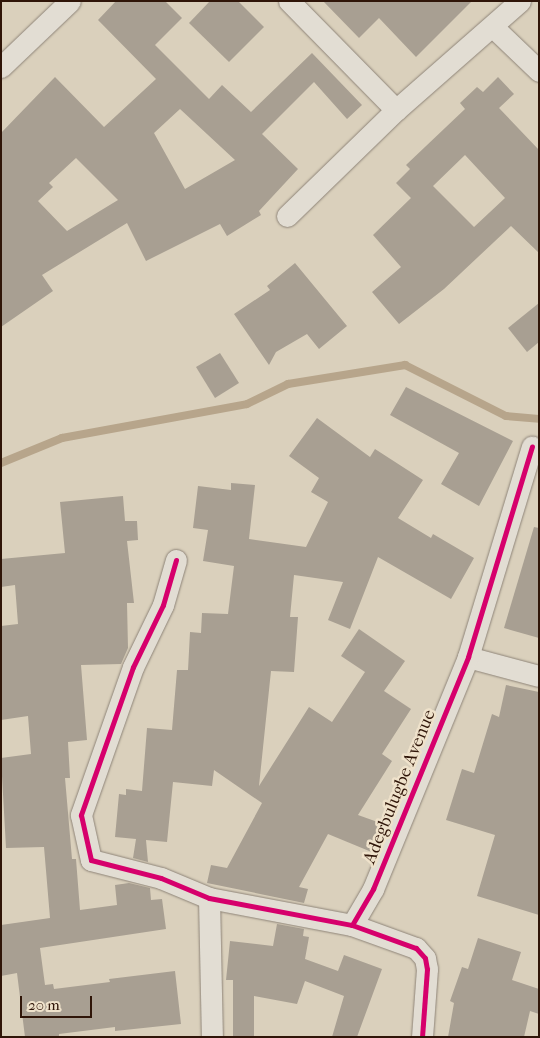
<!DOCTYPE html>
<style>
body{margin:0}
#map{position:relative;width:540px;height:1038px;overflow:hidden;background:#dad0bc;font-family:"IM FELL French Canon",serif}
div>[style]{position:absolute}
.stream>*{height:8px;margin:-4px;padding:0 4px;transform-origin:4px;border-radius:4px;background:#b7a58b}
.building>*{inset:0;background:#a89f92}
.roads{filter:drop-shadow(0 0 1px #8e8478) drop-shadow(0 0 1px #8e8478)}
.street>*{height:21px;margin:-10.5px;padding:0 10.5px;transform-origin:10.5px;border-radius:10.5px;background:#e2ddd3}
.cycleway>*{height:5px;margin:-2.5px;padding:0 2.5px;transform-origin:2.5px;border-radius:2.5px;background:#d6006c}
span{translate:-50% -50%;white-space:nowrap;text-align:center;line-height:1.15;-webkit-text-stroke:5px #efe2cb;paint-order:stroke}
.street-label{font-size:18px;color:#2f1508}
.frame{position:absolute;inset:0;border:2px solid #2f1508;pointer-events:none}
.scale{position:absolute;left:20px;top:996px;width:72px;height:22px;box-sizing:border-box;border:2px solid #2f1508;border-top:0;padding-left:6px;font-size:15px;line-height:18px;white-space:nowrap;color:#2f1508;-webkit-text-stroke:4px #efe2cb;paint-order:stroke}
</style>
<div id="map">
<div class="stream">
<i style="left:1px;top:463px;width:66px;rotate:-22.3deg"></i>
<i style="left:62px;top:438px;width:188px;rotate:-10.4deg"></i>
<i style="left:247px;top:404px;width:46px;rotate:-26deg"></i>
<i style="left:288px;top:384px;width:119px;rotate:-9.2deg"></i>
<i style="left:405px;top:365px;width:113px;rotate:26.8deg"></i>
<i style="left:506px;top:416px;width:33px;rotate:5deg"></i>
</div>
<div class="building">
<i style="clip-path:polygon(evenodd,116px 1px,165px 1px,182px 18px,155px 45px,209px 99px,222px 85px,251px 112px,312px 53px,362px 105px,347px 119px,314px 82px,262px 134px,298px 169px,259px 211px,261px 215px,227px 236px,220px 224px,146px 261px,127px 223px,42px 275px,53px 291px,1px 327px,1px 133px,55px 77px,104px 127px,156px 79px,98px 20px,116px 1px,180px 109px,235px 160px,185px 189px,154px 133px,180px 109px,116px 1px,76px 158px,118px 200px,67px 231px,38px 201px,53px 187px,49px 183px,76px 158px)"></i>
<i style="clip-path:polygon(210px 1px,238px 1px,264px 27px,229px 62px,189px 23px)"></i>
<i style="clip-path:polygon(323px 1px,472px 1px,416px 57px,379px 18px,359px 38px)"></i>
<i style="clip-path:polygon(evenodd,498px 77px,514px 94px,499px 108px,539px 150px,539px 253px,511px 226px,444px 289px,399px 324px,372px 292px,401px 267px,373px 235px,411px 198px,396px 183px,410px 169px,406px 165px,465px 109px,460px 103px,477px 87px,483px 92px,498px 77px,465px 155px,505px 198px,474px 227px,433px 186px,465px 155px)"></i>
<i style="clip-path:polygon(295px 263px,347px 326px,319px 349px,307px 334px,276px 352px,269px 365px,234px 314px,270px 290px,267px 286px)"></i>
<i style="clip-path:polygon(539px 303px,539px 342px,527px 352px,508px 328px)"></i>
<i style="clip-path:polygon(220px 353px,239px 383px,215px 398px,196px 367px)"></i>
<i style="clip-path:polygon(406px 387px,513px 441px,479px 506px,441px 484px,459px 453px,390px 415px)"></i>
<i style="clip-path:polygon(317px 418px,370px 457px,375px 449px,423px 480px,398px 518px,431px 538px,433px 534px,474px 558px,451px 599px,378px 557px,350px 629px,328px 620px,343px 582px,294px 575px,290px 617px,298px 617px,294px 672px,271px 671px,259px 786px,309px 707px,332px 722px,365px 672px,341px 656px,359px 629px,405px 661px,384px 691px,411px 709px,382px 754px,392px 761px,358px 815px,386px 825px,374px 853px,328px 834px,299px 887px,308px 889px,304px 903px,207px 883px,211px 865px,227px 868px,262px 803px,214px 770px,212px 786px,173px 782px,167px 842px,146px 840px,148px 862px,133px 858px,136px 839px,115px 837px,119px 794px,126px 795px,126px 789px,142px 791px,147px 728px,172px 730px,177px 670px,188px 670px,190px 632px,201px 633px,202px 613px,228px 614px,234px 566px,203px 561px,208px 530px,193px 528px,198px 486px,231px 490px,231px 483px,255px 485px,249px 539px,306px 547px,328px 502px,311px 492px,319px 478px,289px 456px)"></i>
<i style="clip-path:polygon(123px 496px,125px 521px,137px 521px,138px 540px,127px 541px,134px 603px,127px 603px,128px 648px,121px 664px,81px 665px,87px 740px,68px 742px,70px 778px,65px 778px,72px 859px,76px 859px,80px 910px,117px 905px,115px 885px,129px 883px,150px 888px,151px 900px,162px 899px,166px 929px,40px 948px,45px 985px,53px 984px,54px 989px,110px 982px,109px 979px,175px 971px,181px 1024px,115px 1031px,115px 1027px,59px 1034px,59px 1037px,25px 1037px,17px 973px,1px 976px,1px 925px,50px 918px,44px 847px,6px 848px,1px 758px,31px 754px,28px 716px,1px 720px,1px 626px,18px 624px,15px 585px,1px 587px,1px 559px,65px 553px,60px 502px)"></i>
<i style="clip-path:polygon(534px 527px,539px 528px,539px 638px,504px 628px)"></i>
<i style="clip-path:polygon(506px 685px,539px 692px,539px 915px,477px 896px,495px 835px,446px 820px,462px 769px,474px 773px,492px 714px,499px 717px)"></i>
<i style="clip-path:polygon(277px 924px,304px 929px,303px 936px,309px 937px,305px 959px,338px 971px,344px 955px,382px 969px,357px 1037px,332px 1037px,344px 996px,305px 981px,297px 1004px,254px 996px,254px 1037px,233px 1037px,233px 980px,226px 980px,230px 941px,273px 946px)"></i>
<i style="clip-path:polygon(478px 938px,521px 952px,512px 980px,539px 989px,539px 1014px,530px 1011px,524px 1037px,448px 1037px,454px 1003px,450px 1001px,462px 967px,468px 969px)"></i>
</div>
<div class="roads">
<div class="street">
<i style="left:289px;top:1px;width:153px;rotate:45.5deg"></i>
<i style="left:493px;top:27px;width:64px;rotate:43.7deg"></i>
<i style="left:1px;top:67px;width:95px;rotate:-43.7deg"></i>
<i style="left:287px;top:216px;width:152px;rotate:-44.2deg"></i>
<i style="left:396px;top:110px;width:165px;rotate:-41.3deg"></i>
<i style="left:176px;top:560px;width:47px;rotate:106.1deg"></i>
<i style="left:163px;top:605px;width:69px;rotate:115.8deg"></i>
<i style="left:133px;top:667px;width:157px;rotate:109.4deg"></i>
<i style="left:81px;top:815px;width:46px;rotate:77.5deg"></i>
<i style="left:91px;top:860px;width:72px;rotate:14.4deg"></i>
<i style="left:161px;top:878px;width:52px;rotate:22.6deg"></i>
<i style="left:209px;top:898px;width:146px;rotate:10.7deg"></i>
<i style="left:352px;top:925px;width:68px;rotate:19.8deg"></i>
<i style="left:416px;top:948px;width:13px;rotate:48deg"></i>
<i style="left:425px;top:958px;width:11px;rotate:80deg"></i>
<i style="left:427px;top:969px;width:68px;rotate:94.2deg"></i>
<i style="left:468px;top:657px;width:73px;rotate:15deg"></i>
<i style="left:209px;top:898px;width:139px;rotate:88.8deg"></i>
<i style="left:352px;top:925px;width:42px;rotate:-59.7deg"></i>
<i style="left:373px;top:889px;width:251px;rotate:-67.7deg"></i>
<i style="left:468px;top:657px;width:220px;rotate:-73.1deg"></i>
</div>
</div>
<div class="cycleway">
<i style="left:176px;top:560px;width:47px;rotate:106.1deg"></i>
<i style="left:163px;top:605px;width:69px;rotate:115.8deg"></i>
<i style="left:133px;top:667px;width:157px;rotate:109.4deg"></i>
<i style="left:81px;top:815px;width:46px;rotate:77.5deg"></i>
<i style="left:91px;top:860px;width:72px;rotate:14.4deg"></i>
<i style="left:161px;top:878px;width:52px;rotate:22.6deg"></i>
<i style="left:209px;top:898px;width:146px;rotate:10.7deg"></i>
<i style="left:352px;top:925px;width:68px;rotate:19.8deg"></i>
<i style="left:416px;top:948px;width:13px;rotate:48deg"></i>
<i style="left:425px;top:958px;width:11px;rotate:80deg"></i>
<i style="left:427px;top:969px;width:68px;rotate:94.2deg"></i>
<i style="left:352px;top:925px;width:42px;rotate:-59.7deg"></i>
<i style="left:373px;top:889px;width:251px;rotate:-67.7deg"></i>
<i style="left:468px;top:657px;width:220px;rotate:-73.1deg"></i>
</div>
<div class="street-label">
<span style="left:400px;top:787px;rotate:-68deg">Adegbulugbe Avenue</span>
</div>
<div class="frame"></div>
<div class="scale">20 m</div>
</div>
